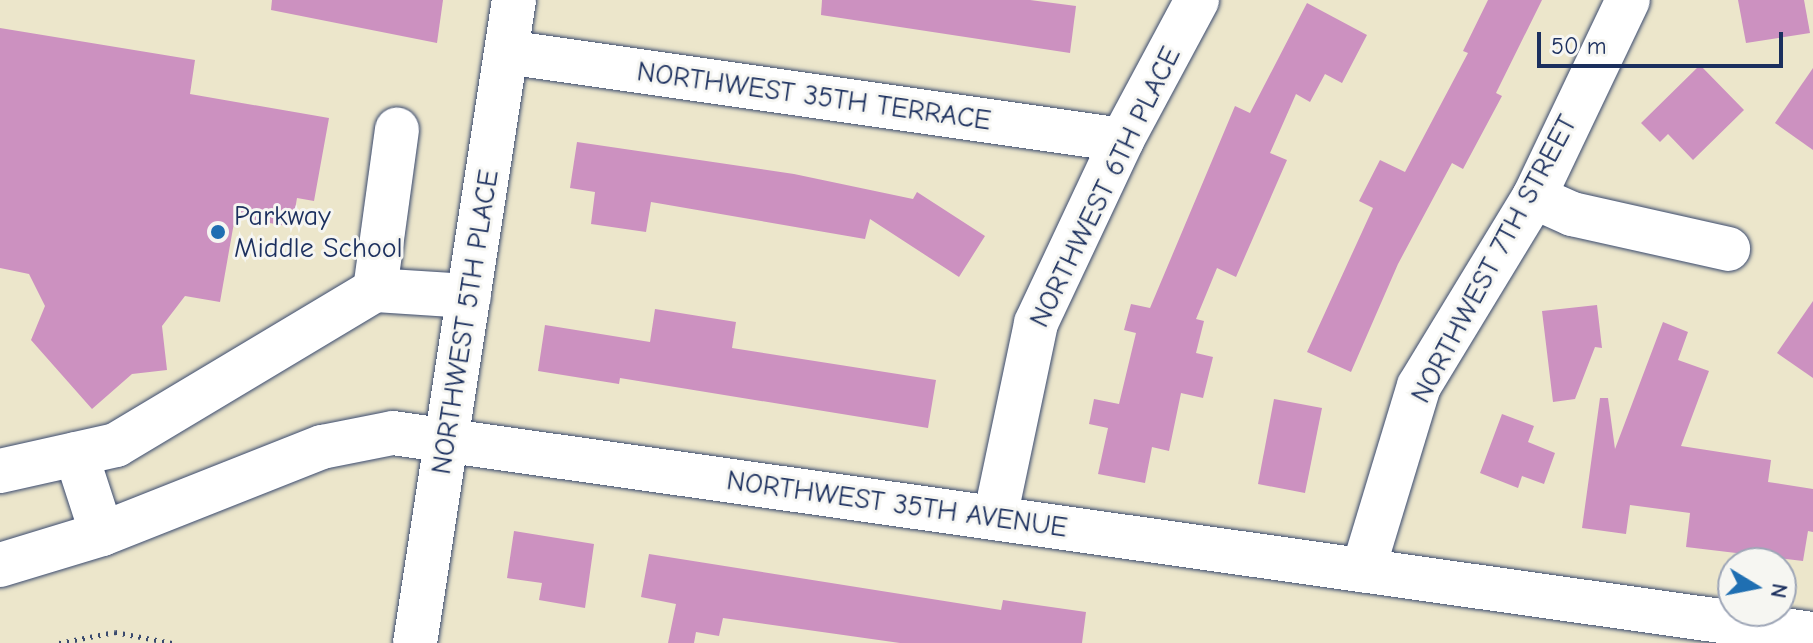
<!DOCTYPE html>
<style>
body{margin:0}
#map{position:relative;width:1813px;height:643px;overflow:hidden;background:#ece6cb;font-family:"Comic Neue",sans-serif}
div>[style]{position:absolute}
.building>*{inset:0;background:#cc91c0}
.path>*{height:5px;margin-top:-2.5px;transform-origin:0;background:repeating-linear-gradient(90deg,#3a4a6e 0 2px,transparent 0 8px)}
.roads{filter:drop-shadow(0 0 2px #3a4a6e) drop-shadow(0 0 2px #3a4a6e)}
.minor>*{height:44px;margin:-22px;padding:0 22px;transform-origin:22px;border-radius:22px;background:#fff}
.dots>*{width:22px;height:22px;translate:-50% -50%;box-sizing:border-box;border:4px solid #f6f6f2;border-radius:50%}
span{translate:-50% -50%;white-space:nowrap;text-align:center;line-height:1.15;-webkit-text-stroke:6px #f6f6f2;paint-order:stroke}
.street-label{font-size:28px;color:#1b2f5e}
.poi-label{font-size:28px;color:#1b2f5e}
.left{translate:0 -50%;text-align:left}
.north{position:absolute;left:1717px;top:547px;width:80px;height:80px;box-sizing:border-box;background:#f6f6f2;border:2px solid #9ea6b7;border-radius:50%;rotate:100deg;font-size:22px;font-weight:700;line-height:32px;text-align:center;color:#1b2f5e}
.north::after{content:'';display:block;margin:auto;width:28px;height:36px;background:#1f6fb2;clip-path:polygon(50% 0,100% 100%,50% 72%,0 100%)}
.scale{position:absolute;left:1537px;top:32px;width:246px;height:36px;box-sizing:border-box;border:4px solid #1b2f5e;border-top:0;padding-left:10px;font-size:24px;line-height:28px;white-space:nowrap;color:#1b2f5e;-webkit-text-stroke:6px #f6f6f2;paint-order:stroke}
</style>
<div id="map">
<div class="building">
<i style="clip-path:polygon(272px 0,443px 0,437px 43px,271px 10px)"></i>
<i style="clip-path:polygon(822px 0,1030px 0,1076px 6px,1070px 53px,821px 15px)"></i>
<i style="clip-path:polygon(1488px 0,1542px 0,1496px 93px,1502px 96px,1463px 169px,1452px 163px,1398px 264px,1351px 372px,1307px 352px,1373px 208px,1359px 201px,1380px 160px,1405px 172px,1468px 53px,1463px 51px)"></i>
<i style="clip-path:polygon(1738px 0,1804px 0,1810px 33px,1746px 43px)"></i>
<i style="clip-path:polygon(1307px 3px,1367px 35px,1342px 83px,1325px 74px,1310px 102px,1296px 94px,1270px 153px,1287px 160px,1236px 277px,1217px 268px,1196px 319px,1204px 321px,1196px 353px,1213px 357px,1203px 398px,1181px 393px,1169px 451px,1152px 447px,1145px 483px,1098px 474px,1108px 428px,1089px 424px,1094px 399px,1119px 404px,1136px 333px,1124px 330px,1131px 304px,1150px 308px,1235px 106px,1250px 113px)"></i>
<i style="clip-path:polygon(0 28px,195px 60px,190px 94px,329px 118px,314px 201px,297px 198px,292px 227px,235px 217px,220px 302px,185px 296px,162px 326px,167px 370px,132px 374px,92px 409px,31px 340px,45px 306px,29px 274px,0 268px)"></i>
<i style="clip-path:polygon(1700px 65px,1744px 110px,1693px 160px,1668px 134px,1660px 142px,1641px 123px)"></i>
<i style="clip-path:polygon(1813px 68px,1813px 150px,1775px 123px)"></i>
<i style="clip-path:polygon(577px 142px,794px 174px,913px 199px,917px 192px,985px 236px,959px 277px,870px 219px,865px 239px,651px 202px,646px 232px,591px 224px,595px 192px,570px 188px)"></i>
<i style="clip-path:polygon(1813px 301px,1813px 378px,1777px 353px)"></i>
<i style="clip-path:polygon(1597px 305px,1602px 348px,1595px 347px,1575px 399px,1553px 402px,1542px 311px)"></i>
<i style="clip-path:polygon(655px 309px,736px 322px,732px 348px,936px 380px,928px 428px,620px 378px,619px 384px,538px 371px,545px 325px,650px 342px)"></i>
<i style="clip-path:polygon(1663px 322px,1688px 332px,1678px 360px,1709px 371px,1681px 446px,1771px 460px,1768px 482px,1813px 489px,1813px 532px,1808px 531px,1803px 561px,1686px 547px,1690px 513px,1630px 505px,1626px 534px,1582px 528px,1600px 398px,1608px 398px,1615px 449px)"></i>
<i style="clip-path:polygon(1274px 399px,1322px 408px,1305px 493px,1258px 484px)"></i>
<i style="clip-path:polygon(1502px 414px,1534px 426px,1528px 442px,1555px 453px,1544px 484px,1522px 476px,1518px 488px,1480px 473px)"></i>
<i style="clip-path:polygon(514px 531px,594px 544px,585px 608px,539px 600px,542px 583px,507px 578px)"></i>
<i style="clip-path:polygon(649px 554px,1001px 610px,1003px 600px,1086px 612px,1082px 643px,900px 643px,723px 618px,719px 636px,696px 632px,694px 643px,668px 643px,676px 604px,641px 597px)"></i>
</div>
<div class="path">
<i style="left:59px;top:643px;width:57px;rotate:-11.1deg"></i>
<i style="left:115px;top:632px;width:58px;rotate:10.9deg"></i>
</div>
<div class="roads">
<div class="minor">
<i style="left:506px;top:52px;width:622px;rotate:8.13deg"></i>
<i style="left:1534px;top:197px;width:42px;rotate:24.1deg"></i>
<i style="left:1572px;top:214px;width:160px;rotate:12.6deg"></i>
<i style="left:375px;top:290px;width:162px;rotate:-82.2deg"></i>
<i style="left:76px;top:454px;width:84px;rotate:72deg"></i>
<i style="left:0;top:471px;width:119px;rotate:-12.6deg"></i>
<i style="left:116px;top:445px;width:302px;rotate:-30.9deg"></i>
<i style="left:375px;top:290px;width:94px;rotate:3.7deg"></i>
<i style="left:995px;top:518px;width:199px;rotate:-78.1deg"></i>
<i style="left:1036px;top:323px;width:202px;rotate:-64.8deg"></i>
<i style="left:1122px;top:140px;width:159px;rotate:-61.8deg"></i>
<i style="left:0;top:565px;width:107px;rotate:-16.9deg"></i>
<i style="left:102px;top:534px;width:237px;rotate:-21.6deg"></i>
<i style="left:322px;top:447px;width:72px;rotate:-11.2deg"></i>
<i style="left:393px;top:433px;width:1434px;rotate:8.06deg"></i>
<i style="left:1363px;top:570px;width:192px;rotate:-73.1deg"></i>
<i style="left:1419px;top:386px;width:221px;rotate:-58.7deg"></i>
<i style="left:1534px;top:197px;width:218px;rotate:-64.5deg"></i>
<i style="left:415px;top:643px;width:651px;rotate:-81.25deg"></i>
</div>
</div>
<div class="dots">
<i style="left:218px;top:232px;background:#1f6fb2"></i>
</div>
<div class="street-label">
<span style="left:814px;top:96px;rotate:8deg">NORTHWEST 35TH TERRACE</span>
<span style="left:1105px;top:187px;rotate:-64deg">NORTHWEST 6TH PLACE</span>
<span style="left:1494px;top:259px;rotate:-62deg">NORTHWEST 7TH STREET</span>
<span style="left:465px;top:322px;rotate:-81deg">NORTHWEST 5TH PLACE</span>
<span style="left:897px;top:504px;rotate:8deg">NORTHWEST 35TH AVENUE</span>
</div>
<div class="poi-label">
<span class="left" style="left:234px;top:232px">Parkway<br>Middle School</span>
</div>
<div class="north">N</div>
<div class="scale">50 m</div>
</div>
